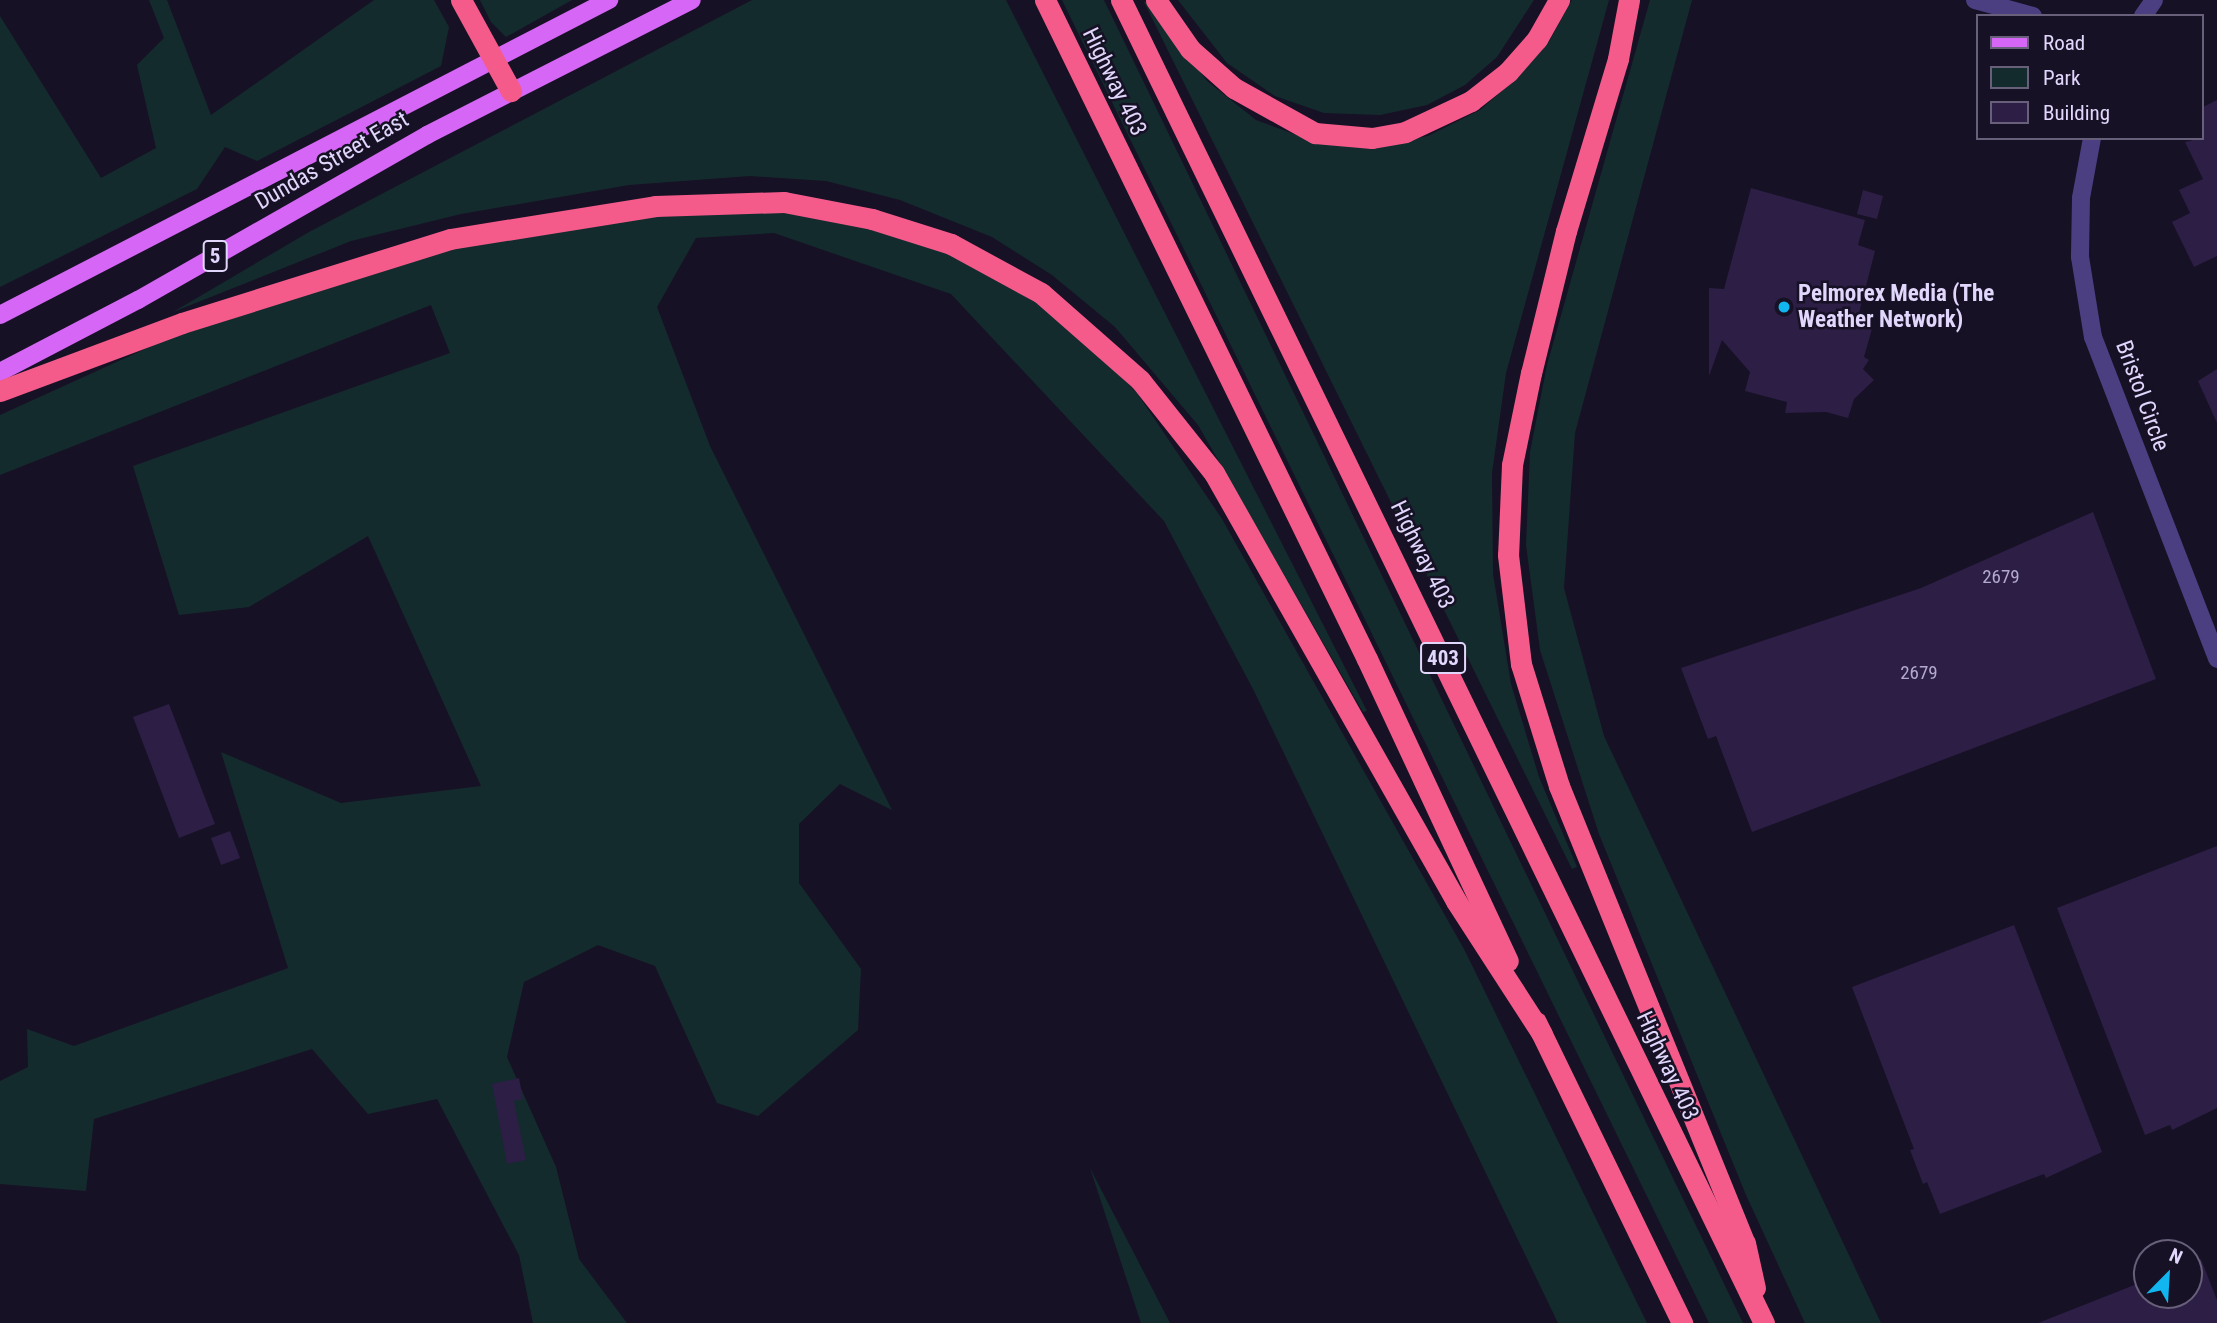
<!DOCTYPE html>
<style>
body{margin:0}
#map{position:relative;width:2217px;height:1323px;overflow:hidden;background:#171125;font-family:"Roboto Condensed",sans-serif}
div>[style]{position:absolute}
.green>*{inset:0;background:#142b2e}
.building>*{inset:0;background:#2c1e44}
.minor>*{height:18px;margin:-9px;padding:0 9px;transform-origin:9px;border-radius:9px;background:#4c3f81}
.major>*{height:18px;margin:-9px;padding:0 9px;transform-origin:9px;border-radius:9px;background:#d666f5}
.highway>*{height:21px;margin:-10.5px;padding:0 10.5px;transform-origin:10.5px;border-radius:10.5px;background:#f45b8b}
.dots>*{width:19px;height:19px;translate:-50% -50%;box-sizing:border-box;border:4px solid #171125;border-radius:50%}
span{translate:-50% -50%;white-space:nowrap;text-align:center;line-height:1.15;-webkit-text-stroke:5px #171125;paint-order:stroke}
.number-label{font-size:19px;color:#b4a9ce}
.number-label span{-webkit-text-stroke-width:0}
.shield-label span{padding:2px 5px;background:#171125;border:2px solid;border-radius:5px;-webkit-text-stroke-width:0}
.shield-label{font-size:21px;color:#e1d7fc;font-weight:700}
.street-label{font-size:23px;color:#e1d7fc}
.poi-label{font-size:23px;color:#e1d7fc;font-weight:700}
.left{translate:0 -50%;text-align:left}
.legend{position:absolute;left:1976px;top:14px;width:228px;height:126px;box-sizing:border-box;background:#171125;border:2px solid #68607b;margin:0;padding:9px 12px;list-style:none;font-size:21px;color:#e1d7fc}
.legend li{display:flex;align-items:center;gap:14px;height:35px}
.legend b{width:35px;border:2px solid #68607b}
.north{position:absolute;left:2133px;top:1239px;width:70px;height:70px;box-sizing:border-box;background:#171125;border:2px solid #68607b;border-radius:50%;rotate:24deg;font-size:19px;font-weight:700;line-height:28px;text-align:center;color:#e1d7fc}
.north::after{content:'';display:block;margin:auto;width:24px;height:32px;background:#11b5ef;clip-path:polygon(50% 0,100% 100%,50% 72%,0 100%)}
</style>
<div id="map">
<div class="green">
<i style="clip-path:polygon(149px 0,167px 0,211px 115px,374px 0,434px 0,449px 27px,441px 66px,257px 161px,225px 147px,197px 189px,0 287px,0 16px,101px 178px,156px 148px,137px 65px,164px 38px)"></i>
<i style="clip-path:polygon(480px 0,572px 0,506px 37px,491px 22px)"></i>
<i style="clip-path:polygon(752px 0,1006px 0,1367px 711px,1363px 712px,1198px 425px,1115px 327px,1052px 275px,992px 237px,900px 200px,826px 181px,750px 176px,629px 185px,461px 214px,351px 241px,173px 312px,309px 232px)"></i>
<i style="clip-path:polygon(1062px 0,1104px 0,1743px 1323px,1709px 1323px)"></i>
<i style="clip-path:polygon(1148px 0,1207px 81px,1256px 120px,1316px 142px,1375px 146px,1428px 136px,1480px 110px,1518px 77px,1550px 40px,1572px 0,1609px 0,1506px 373px,1492px 473px,1493px 574px,1511px 684px,1539px 777px,1577px 867px,1572px 869px,1144px 2px)"></i>
<i style="clip-path:polygon(1178px 0,1534px 0,1497px 57px,1465px 85px,1427px 105px,1380px 115px,1324px 113px,1275px 96px,1227px 63px)"></i>
<i style="clip-path:polygon(1650px 0,1692px 0,1575px 433px,1564px 588px,1604px 736px,1881px 1323px,1805px 1323px,1746px 1195px,1599px 834px,1540px 650px,1526px 545px,1530px 452px,1547px 365px)"></i>
<i style="clip-path:polygon(808px 206px,890px 224px,1055px 308px,1137px 393px,1222px 519px,1465px 951px,1647px 1323px,1558px 1323px,1254px 691px,1164px 521px,951px 294px,774px 233px,696px 238px,657px 307px,710px 446px,892px 810px,840px 784px,799px 824px,799px 883px,861px 969px,858px 1030px,758px 1116px,717px 1103px,655px 966px,598px 945px,524px 982px,507px 1057px,556px 1167px,579px 1259px,627px 1323px,533px 1323px,519px 1255px,437px 1099px,368px 1114px,312px 1049px,94px 1119px,86px 1191px,0 1184px,0 1081px,28px 1067px,27px 1029px,74px 1046px,288px 968px,221px 752px,341px 803px,481px 786px,368px 536px,249px 607px,179px 615px,133px 466px,450px 353px,431px 305px,0 475px,0 415px,244px 304px,354px 267px,597px 217px)"></i>
<i style="clip-path:polygon(1090px 1168px,1170px 1323px,1141px 1323px)"></i>
</div>
<div class="building">
<i style="clip-path:polygon(2217px 100px,2217px 256px,2194px 267px,2172px 222px,2190px 213px,2179px 190px,2203px 179px,2185px 142px,2201px 138px,2201px 108px)"></i>
<i style="clip-path:polygon(1751px 188px,1865px 220px,1858px 245px,1875px 251px,1856px 325px,1872px 329px,1864px 357px,1869px 360px,1863px 369px,1874px 380px,1854px 399px,1848px 418px,1826px 412px,1785px 413px,1787px 402px,1745px 391px,1750px 372px,1722px 340px,1709px 376px,1709px 288px,1724px 289px)"></i>
<i style="clip-path:polygon(1863px 190px,1883px 196px,1877px 219px,1857px 214px)"></i>
<i style="clip-path:polygon(2217px 369px,2217px 423px,2198px 381px)"></i>
<i style="clip-path:polygon(2093px 512px,2156px 679px,1752px 832px,1716px 736px,1708px 739px,1681px 668px,1921px 588px)"></i>
<i style="clip-path:polygon(169px 704px,215px 824px,179px 838px,133px 717px)"></i>
<i style="clip-path:polygon(230px 831px,240px 858px,221px 865px,211px 838px)"></i>
<i style="clip-path:polygon(2217px 846px,2217px 1108px,2172px 1130px,2170px 1125px,2145px 1135px,2057px 908px)"></i>
<i style="clip-path:polygon(2014px 925px,2102px 1152px,2046px 1178px,2044px 1174px,1940px 1214px,1927px 1182px,1923px 1184px,1910px 1150px,1914px 1149px,1852px 987px)"></i>
<i style="clip-path:polygon(519px 1078px,523px 1099px,514px 1101px,526px 1160px,507px 1164px,492px 1084px)"></i>
<i style="clip-path:polygon(2201px 1259px,2217px 1300px,2217px 1323px,2038px 1323px,2147px 1280px,2147px 1295px,2189px 1295px,2189px 1264px)"></i>
</div>
<div class="minor">
<i style="left:1975px;top:0;width:60px;rotate:15.4deg"></i>
<i style="left:2143px;top:16px;width:19px;rotate:-55deg"></i>
<i style="left:2092px;top:138px;width:61px;rotate:100.4deg"></i>
<i style="left:2081px;top:198px;width:59px;rotate:91deg"></i>
<i style="left:2080px;top:257px;width:81px;rotate:80.8deg"></i>
<i style="left:2093px;top:337px;width:345px;rotate:68.9deg"></i>
</div>
<div class="major">
<i style="left:0;top:315px;width:686px;rotate:-27.35deg"></i>
<i style="left:0;top:372px;width:156px;rotate:-27.6deg"></i>
<i style="left:138px;top:300px;width:333px;rotate:-29.7deg"></i>
<i style="left:427px;top:135px;width:297px;rotate:-27deg"></i>
</div>
<div class="highway">
<i style="left:461px;top:0;width:104px;rotate:61.2deg"></i>
<i style="left:1045px;top:0;width:733px;rotate:63.96deg"></i>
<i style="left:1367px;top:659px;width:333px;rotate:65deg"></i>
<i style="left:1121px;top:0;width:1471px;rotate:64.08deg"></i>
<i style="left:1156px;top:0;width:60px;rotate:55.2deg"></i>
<i style="left:1190px;top:49px;width:59px;rotate:41.6deg"></i>
<i style="left:1234px;top:88px;width:93px;rotate:29.1deg"></i>
<i style="left:1315px;top:133px;width:57px;rotate:5deg"></i>
<i style="left:1372px;top:138px;width:34px;rotate:-10deg"></i>
<i style="left:1405px;top:132px;width:73px;rotate:-25.2deg"></i>
<i style="left:1471px;top:101px;width:47px;rotate:-38.1deg"></i>
<i style="left:1508px;top:72px;width:44px;rotate:-48.7deg"></i>
<i style="left:1537px;top:39px;width:45px;rotate:-60.6deg"></i>
<i style="left:1629px;top:0;width:60px;rotate:100.6deg"></i>
<i style="left:1618px;top:59px;width:180px;rotate:106.8deg"></i>
<i style="left:1566px;top:231px;width:146px;rotate:103.8deg"></i>
<i style="left:1531px;top:373px;width:94px;rotate:101.7deg"></i>
<i style="left:1512px;top:465px;width:90px;rotate:92.5deg"></i>
<i style="left:1508px;top:555px;width:110px;rotate:83.2deg"></i>
<i style="left:1521px;top:664px;width:128px;rotate:72.7deg"></i>
<i style="left:1559px;top:786px;width:493px;rotate:67.9deg"></i>
<i style="left:1745px;top:1243px;width:46px;rotate:77.5deg"></i>
<i style="left:0;top:391px;width:194px;rotate:-20.5deg"></i>
<i style="left:182px;top:323px;width:281px;rotate:-17.4deg"></i>
<i style="left:450px;top:239px;width:208px;rotate:-9.1deg"></i>
<i style="left:655px;top:206px;width:129px;rotate:-1.8deg"></i>
<i style="left:784px;top:202px;width:90px;rotate:10.9deg"></i>
<i style="left:872px;top:219px;width:83px;rotate:17.6deg"></i>
<i style="left:951px;top:244px;width:102px;rotate:28.6deg"></i>
<i style="left:1041px;top:293px;width:132px;rotate:41.3deg"></i>
<i style="left:1140px;top:380px;width:119px;rotate:51.5deg"></i>
<i style="left:1214px;top:473px;width:492px;rotate:60.5deg"></i>
<i style="left:1456px;top:901px;width:158px;rotate:57.1deg"></i>
<i style="left:1536px;top:1022px;width:335px;rotate:64.1deg"></i>
</div>
<div class="dots">
<i style="left:1784px;top:307px;background:#11b5ef"></i>
</div>
<div class="number-label">
<span style="left:2001px;top:577px">2679</span>
<span style="left:1919px;top:673px">2679</span>
</div>
<div class="shield-label">
<span style="left:215px;top:256px">5</span>
<span style="left:1443px;top:658px">403</span>
</div>
<div class="street-label">
<span style="left:1114px;top:82px;rotate:64deg">Highway 403</span>
<span style="left:332px;top:161px;rotate:-30deg">Dundas Street East</span>
<span style="left:2142px;top:396px;rotate:70deg">Bristol Circle</span>
<span style="left:1422px;top:555px;rotate:64deg">Highway 403</span>
<span style="left:1667px;top:1066px;rotate:65deg">Highway 403</span>
</div>
<div class="poi-label">
<span class="left" style="left:1798px;top:307px">Pelmorex Media (The<br>Weather Network)</span>
</div>
<ul class="legend">
<li><b style="height:9px;background:#d666f5"></b>Road</li>
<li><b style="height:19px;background:#142b2e"></b>Park</li>
<li><b style="height:19px;background:#2c1e44"></b>Building</li>
</ul>
<div class="north">N</div>
</div>
